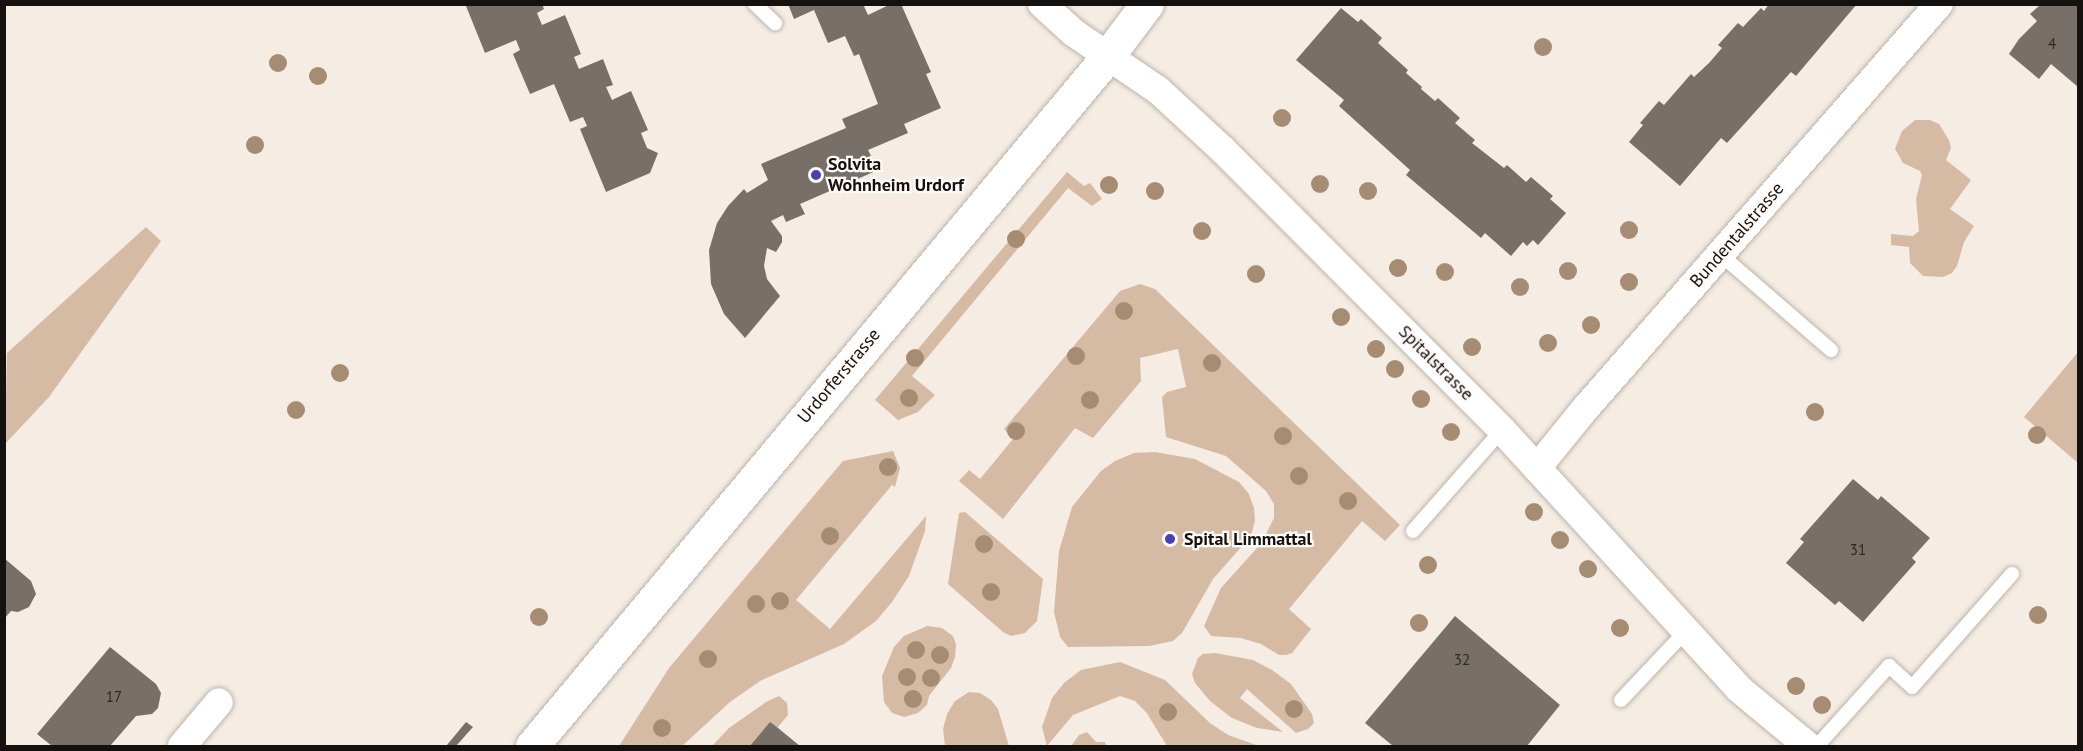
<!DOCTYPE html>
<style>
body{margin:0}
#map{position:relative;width:2083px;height:751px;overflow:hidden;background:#f5ece3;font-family:"PT Sans",sans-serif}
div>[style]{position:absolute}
.green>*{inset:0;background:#d5bba4}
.building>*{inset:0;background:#786f68}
.roads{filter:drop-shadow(0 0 2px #bdb3ab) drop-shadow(0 0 2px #bdb3ab)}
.lane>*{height:14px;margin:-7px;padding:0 7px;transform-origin:7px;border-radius:7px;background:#fff}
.street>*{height:28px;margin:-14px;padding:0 14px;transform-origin:14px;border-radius:14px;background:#fff}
.secondary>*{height:33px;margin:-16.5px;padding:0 16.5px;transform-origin:16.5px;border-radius:16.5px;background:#fff}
.trees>*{width:18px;height:18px;margin:-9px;border-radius:50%;background:#a68c72}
.dots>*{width:16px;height:16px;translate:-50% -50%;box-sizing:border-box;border:3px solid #fefaf7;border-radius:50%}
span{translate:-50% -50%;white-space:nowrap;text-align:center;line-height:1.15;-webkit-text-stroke:4.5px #fefaf7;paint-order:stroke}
.number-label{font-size:15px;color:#2d2824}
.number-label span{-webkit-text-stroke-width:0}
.poi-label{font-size:18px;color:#14110e;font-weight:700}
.left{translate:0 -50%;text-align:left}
.street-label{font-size:18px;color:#14110e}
.frame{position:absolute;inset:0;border:6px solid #14110e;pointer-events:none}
</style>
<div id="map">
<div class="green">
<i style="clip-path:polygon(1915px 120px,1930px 120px,1939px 124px,1949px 140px,1951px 148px,1946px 160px,1971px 180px,1950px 209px,1974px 226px,1964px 242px,1957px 266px,1952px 273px,1943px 277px,1923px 276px,1910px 263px,1909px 247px,1891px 245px,1891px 234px,1913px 236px,1919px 231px,1916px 199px,1922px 175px,1920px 171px,1903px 163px,1895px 149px,1902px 131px)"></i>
<i style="clip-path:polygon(1067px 172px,1084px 186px,1090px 183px,1102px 199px,1092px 206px,1068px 188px,912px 376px,935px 395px,918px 412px,898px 420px,875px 400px)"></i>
<i style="clip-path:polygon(146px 227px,161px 241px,49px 397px,5px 444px,7px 353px)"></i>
<i style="clip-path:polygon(1140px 284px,1155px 289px,1400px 525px,1385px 541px,1362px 521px,1289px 609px,1311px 629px,1292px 653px,1286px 655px,1279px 655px,1261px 644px,1241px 638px,1211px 636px,1204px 626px,1221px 588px,1257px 548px,1267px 532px,1274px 518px,1274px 504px,1266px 491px,1226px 456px,1166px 437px,1162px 397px,1167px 392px,1186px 387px,1178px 349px,1140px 358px,1141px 381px,1093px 438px,1075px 428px,1003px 519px,959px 481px,969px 470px,980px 479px,1013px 439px,1004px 429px,1120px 291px)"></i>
<i style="clip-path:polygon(2078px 352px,2078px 463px,2024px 417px)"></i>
<i style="clip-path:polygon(893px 451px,900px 468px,895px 487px,892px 485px,796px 600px,830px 629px,926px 516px,925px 531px,909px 576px,892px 602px,876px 621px,844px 644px,760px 681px,730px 702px,682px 746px,619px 746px,669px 668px,843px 461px)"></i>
<i style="clip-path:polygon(1155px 452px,1195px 459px,1239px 482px,1249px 494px,1254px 508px,1255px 521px,1251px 536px,1213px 579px,1182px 633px,1173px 641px,1149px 646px,1068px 647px,1060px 637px,1054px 612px,1059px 551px,1072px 507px,1101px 471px,1115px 461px,1134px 453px)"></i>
<i style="clip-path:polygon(965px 512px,1043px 579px,1037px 621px,1025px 633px,1011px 636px,1003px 632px,948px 584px,959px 513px)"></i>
<i style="clip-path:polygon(927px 626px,942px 628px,953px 636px,956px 645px,955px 657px,951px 668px,929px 696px,927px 705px,918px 713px,904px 717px,892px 713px,884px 702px,882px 676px,894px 647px,904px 636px)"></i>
<i style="clip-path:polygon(1215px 653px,1253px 660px,1272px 670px,1291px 684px,1312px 714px,1314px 723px,1308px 729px,1296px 733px,1247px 689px,1240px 698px,1283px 732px,1257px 728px,1232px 718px,1210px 701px,1195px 683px,1192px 674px,1198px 658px,1203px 654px)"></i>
<i style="clip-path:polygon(1120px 662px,1165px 680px,1210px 723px,1228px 735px,1259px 746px,1167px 746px,1146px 712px,1135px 701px,1120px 696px,1073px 715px,1047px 746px,1042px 727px,1052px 698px,1064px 683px,1081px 670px)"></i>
<i style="clip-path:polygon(969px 692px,980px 693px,991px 700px,998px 709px,1009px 746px,945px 746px,943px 729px,947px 714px,955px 701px)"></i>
<i style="clip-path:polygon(779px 696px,787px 703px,788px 715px,762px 746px,712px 746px,729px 728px,766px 702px)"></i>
<i style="clip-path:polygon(1087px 732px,1096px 742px,1105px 742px,1106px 746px,1071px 746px,1079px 735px)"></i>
</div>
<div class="building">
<i style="clip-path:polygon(469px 4px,542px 4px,544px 9px,537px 13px,542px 25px,565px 15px,581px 54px,574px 57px,579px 69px,603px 59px,613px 85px,606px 87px,612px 100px,631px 91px,648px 130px,641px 133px,647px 148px,658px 153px,650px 173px,606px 192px,580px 129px,587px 126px,583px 117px,570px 122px,554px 84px,530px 94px,513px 54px,520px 50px,516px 40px,485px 53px,466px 6px)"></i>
<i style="clip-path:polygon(788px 4px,863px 4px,868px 15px,891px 4px,901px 4px,931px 72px,926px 74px,941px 108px,904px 124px,908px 133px,868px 150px,878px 170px,800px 204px,805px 214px,786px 222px,783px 215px,771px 221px,782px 236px,782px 242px,776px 252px,767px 248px,764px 266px,767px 279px,780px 296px,745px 338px,724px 314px,711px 284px,709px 250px,717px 223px,728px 206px,744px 189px,747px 193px,768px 180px,761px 164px,846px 128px,842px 119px,878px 104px,859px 54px,854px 56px,845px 36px,828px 43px,814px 10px,794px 19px)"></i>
<i style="clip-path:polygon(1769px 4px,1857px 4px,1796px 76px,1791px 72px,1727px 143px,1721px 138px,1680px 186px,1629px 142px,1643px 125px,1640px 123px,1659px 101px,1664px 105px,1691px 74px,1694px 77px,1709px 63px,1722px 48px,1718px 45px,1738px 23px,1743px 27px,1761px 8px,1764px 11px)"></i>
<i style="clip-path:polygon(2040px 5px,2078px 5px,2078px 87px,2051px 64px,2039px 79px,2009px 54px,2019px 39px,2037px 21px,2030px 14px)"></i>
<i style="clip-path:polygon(1341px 8px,1358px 22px,1361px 19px,1382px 38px,1378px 43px,1408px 70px,1406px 73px,1422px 87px,1421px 89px,1435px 101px,1438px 98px,1460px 118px,1455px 123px,1475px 140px,1472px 143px,1504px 168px,1507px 165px,1526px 182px,1531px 177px,1553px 196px,1550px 199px,1566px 213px,1538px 245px,1533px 240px,1527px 246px,1523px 242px,1511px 256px,1485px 233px,1481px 238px,1406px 175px,1410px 170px,1339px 106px,1344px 100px,1296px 60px)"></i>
<i style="clip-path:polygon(1853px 479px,1878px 500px,1881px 496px,1930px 538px,1912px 558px,1916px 562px,1863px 622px,1839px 601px,1835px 605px,1786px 563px,1804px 542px,1800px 539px)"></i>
<i style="clip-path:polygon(4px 558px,31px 581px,36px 594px,29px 607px,18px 612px,11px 611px,4px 619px)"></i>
<i style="clip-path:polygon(1455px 616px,1560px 705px,1527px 746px,1393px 746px,1365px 723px)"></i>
<i style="clip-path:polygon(110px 647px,156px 684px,161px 693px,158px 708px,152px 714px,136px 716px,110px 746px,52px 746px,37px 734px)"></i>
<i style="clip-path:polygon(466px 722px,473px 727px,456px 746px,449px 746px,447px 745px)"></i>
<i style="clip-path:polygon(770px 722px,778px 728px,800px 746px,750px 746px)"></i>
</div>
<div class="roads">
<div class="lane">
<i style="left:755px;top:4px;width:28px;rotate:44deg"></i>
<i style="left:1720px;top:254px;width:147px;rotate:40.9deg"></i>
<i style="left:1413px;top:531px;width:135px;rotate:-48.6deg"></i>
<i style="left:1621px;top:700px;width:95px;rotate:-46.7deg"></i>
<i style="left:1817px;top:746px;width:108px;rotate:-48deg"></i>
<i style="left:1889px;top:666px;width:31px;rotate:42deg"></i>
<i style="left:1912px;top:687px;width:151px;rotate:-48.5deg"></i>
</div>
<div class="street">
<i style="left:1042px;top:4px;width:43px;rotate:42.2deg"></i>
<i style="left:1074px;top:33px;width:102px;rotate:34.2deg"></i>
<i style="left:1158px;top:90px;width:88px;rotate:42.7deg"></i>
<i style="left:1223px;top:150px;width:395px;rotate:45.1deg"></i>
<i style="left:1502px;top:430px;width:351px;rotate:47.5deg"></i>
<i style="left:1739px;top:689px;width:89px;rotate:39.6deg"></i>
<i style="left:1537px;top:468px;width:75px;rotate:-51deg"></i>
<i style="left:1584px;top:410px;width:539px;rotate:-48.83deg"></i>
<i style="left:182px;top:746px;width:57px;rotate:-49.9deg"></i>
</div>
<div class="secondary">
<i style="left:532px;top:746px;width:897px;rotate:-50.15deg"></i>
<i style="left:1107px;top:57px;width:66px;rotate:-53deg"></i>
</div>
</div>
<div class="trees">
<i style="left:1543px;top:47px"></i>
<i style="left:278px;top:63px"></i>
<i style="left:318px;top:76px"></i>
<i style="left:1282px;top:118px"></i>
<i style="left:255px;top:145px"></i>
<i style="left:1320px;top:184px"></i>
<i style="left:1109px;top:185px"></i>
<i style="left:1155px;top:191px"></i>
<i style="left:1368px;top:191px"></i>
<i style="left:1629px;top:230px"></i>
<i style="left:1202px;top:231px"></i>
<i style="left:1016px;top:239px"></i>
<i style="left:1398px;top:268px"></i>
<i style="left:1568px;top:271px"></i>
<i style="left:1445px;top:272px"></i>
<i style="left:1256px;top:274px"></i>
<i style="left:1629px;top:282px"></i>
<i style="left:1520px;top:287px"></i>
<i style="left:1124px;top:311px"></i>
<i style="left:1341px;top:317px"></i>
<i style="left:1591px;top:325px"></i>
<i style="left:1548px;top:343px"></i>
<i style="left:1472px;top:347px"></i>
<i style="left:1376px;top:349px"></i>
<i style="left:1076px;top:356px"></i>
<i style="left:915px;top:358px"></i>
<i style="left:1212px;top:363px"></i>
<i style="left:1395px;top:369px"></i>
<i style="left:340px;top:373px"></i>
<i style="left:909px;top:398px"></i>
<i style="left:1421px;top:399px"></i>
<i style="left:1090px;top:400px"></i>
<i style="left:296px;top:410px"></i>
<i style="left:1815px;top:412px"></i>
<i style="left:1016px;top:431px"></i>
<i style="left:1451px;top:432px"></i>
<i style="left:2037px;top:435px"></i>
<i style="left:1283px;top:436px"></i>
<i style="left:888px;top:467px"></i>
<i style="left:1299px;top:476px"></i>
<i style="left:1348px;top:501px"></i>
<i style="left:1534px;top:512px"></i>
<i style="left:830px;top:536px"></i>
<i style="left:1560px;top:540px"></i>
<i style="left:984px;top:544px"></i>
<i style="left:1428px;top:565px"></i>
<i style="left:1588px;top:569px"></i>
<i style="left:991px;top:592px"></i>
<i style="left:780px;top:601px"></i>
<i style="left:756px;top:604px"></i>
<i style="left:2038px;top:615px"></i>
<i style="left:539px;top:617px"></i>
<i style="left:1419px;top:623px"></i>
<i style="left:1620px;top:628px"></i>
<i style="left:916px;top:650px"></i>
<i style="left:940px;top:655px"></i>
<i style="left:708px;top:659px"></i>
<i style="left:907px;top:677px"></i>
<i style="left:931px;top:678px"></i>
<i style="left:1796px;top:686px"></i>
<i style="left:913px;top:699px"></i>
<i style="left:1822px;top:705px"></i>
<i style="left:1294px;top:709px"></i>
<i style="left:1168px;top:712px"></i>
<i style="left:662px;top:728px"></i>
</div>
<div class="dots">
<i style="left:816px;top:175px;background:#493fb6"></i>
<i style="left:1170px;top:539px;background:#493fb6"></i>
</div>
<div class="number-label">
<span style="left:2052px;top:44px">4</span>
<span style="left:1858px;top:550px">31</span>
<span style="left:1462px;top:660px">32</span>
<span style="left:114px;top:697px">17</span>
</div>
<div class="poi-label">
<span class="left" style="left:828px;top:175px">Solvita<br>Wohnheim Urdorf</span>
<span class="left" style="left:1184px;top:539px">Spital Limmattal</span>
</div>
<div class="street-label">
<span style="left:1737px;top:235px;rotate:-49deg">Bundentalstrasse</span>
<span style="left:1436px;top:363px;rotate:45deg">Spitalstrasse</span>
<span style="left:839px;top:376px;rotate:-50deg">Urdorferstrasse</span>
</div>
<div class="frame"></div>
</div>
